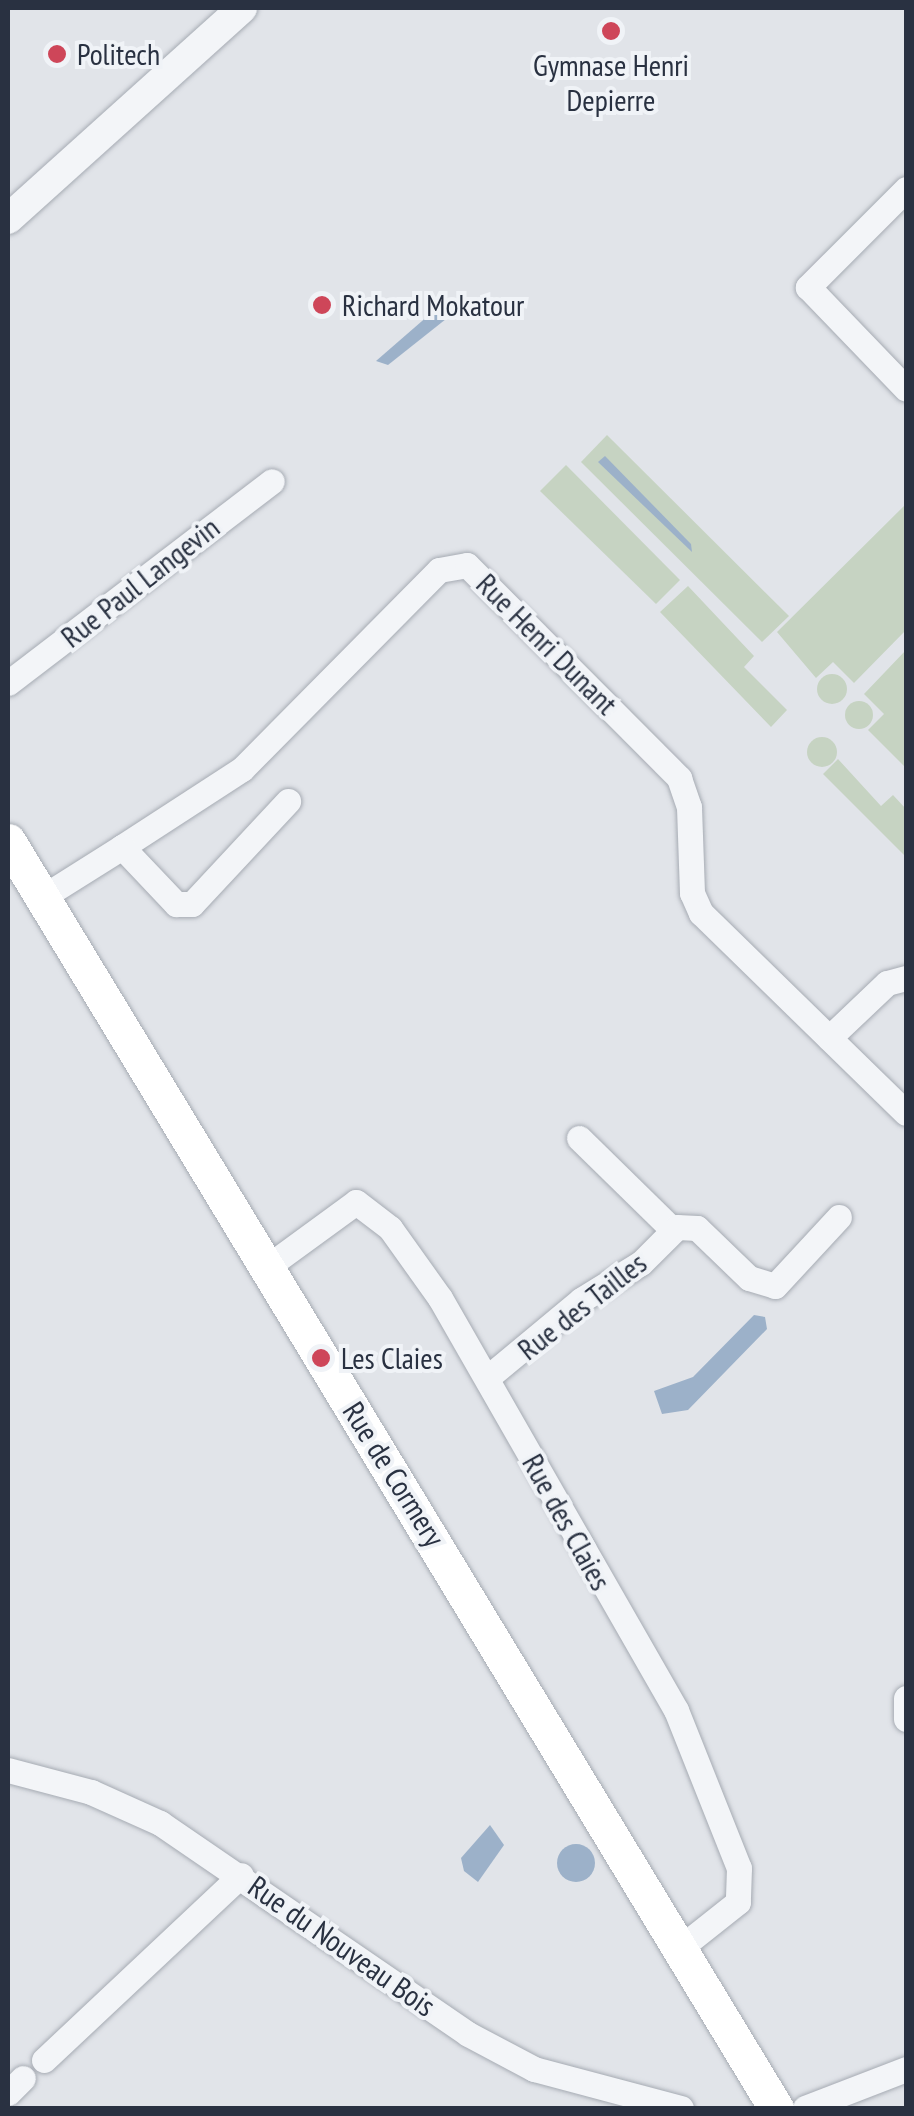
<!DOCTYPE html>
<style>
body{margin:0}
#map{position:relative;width:914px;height:2116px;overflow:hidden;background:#e1e4e9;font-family:"PT Sans Narrow",sans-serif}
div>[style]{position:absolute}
.green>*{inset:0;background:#c6d3c2}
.round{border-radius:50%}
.water>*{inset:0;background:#9cb1c9}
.roads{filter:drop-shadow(0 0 2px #a6abb3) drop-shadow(0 0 2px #a6abb3)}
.minor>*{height:25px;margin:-12.5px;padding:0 12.5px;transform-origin:12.5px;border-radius:12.5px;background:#f3f5f8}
.tertiary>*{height:30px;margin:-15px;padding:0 15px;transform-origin:15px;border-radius:15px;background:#f3f5f8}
.secondary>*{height:35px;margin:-17.5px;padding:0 17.5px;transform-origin:17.5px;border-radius:17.5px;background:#fff}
.dots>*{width:28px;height:28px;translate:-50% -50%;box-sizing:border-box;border:5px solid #f0f3f7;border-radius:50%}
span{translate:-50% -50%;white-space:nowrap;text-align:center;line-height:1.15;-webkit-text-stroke:8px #f0f3f7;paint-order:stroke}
.poi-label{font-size:30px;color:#293141}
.left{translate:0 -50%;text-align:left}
.street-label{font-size:30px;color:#293141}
.frame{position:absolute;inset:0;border:10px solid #293141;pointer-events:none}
</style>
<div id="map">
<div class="green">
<i style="clip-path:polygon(607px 435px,789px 616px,762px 642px,581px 462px)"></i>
<i style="clip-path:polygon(566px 465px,680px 580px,656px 604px,540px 491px)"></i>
<i style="clip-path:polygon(906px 504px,906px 630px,854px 683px,833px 662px,816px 678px,777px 632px)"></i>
<i style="clip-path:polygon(688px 586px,754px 656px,744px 667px,787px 710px,771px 727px,660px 612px)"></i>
<i style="clip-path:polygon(906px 650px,906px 768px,868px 730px,884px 714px,864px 694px)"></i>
<i class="round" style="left:817px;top:674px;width:30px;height:30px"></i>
<i class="round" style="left:845px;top:701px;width:28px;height:28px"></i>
<i class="round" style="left:807px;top:737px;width:30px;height:30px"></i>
<i style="clip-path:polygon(838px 759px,881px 806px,893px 795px,906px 809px,906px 857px,823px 774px)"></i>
</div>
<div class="water">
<i style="clip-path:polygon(437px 308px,446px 319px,388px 365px,376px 361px)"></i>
<i style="clip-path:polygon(605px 456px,691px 544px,692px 552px,598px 462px)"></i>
<i style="clip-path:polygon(754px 1315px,765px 1317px,767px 1329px,688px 1410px,662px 1414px,654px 1391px,693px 1377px)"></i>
<i style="clip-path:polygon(490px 1825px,504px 1845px,478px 1882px,464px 1871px,461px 1858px)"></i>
<i class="round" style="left:557px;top:1844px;width:38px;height:38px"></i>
</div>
<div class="roads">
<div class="minor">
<i style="left:906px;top:189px;width:139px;rotate:135deg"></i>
<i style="left:808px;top:287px;width:141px;rotate:46.1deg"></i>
<i style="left:8px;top:683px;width:332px;rotate:-37.4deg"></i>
<i style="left:122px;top:847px;width:143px;rotate:-33deg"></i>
<i style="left:242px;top:769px;width:280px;rotate:-45.3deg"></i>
<i style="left:439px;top:570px;width:28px;rotate:-10deg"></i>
<i style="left:467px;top:565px;width:301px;rotate:45.1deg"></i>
<i style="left:679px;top:778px;width:31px;rotate:71deg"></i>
<i style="left:689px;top:807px;width:86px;rotate:88deg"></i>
<i style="left:692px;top:893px;width:22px;rotate:66deg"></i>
<i style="left:701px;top:913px;width:286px;rotate:44.3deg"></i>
<i style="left:41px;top:898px;width:96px;rotate:-32.2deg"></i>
<i style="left:122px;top:847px;width:79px;rotate:46.5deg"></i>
<i style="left:176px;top:904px;width:16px"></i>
<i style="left:192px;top:904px;width:141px;rotate:-47deg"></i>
<i style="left:829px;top:1038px;width:80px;rotate:-43.5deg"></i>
<i style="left:887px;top:983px;width:20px;rotate:-15deg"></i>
<i style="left:579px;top:1138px;width:132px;rotate:44.4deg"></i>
<i style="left:267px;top:1267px;width:110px;rotate:-36.1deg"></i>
<i style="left:356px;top:1202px;width:43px;rotate:37.4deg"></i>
<i style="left:390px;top:1228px;width:86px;rotate:54.5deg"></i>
<i style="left:440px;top:1298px;width:475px;rotate:60.2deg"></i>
<i style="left:676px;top:1710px;width:170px;rotate:68.3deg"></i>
<i style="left:739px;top:1868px;width:34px;rotate:92deg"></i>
<i style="left:738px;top:1902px;width:74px;rotate:141.6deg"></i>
<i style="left:487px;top:1378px;width:122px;rotate:-39.7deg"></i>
<i style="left:581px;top:1300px;width:70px;rotate:-31.7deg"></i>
<i style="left:641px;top:1263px;width:51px;rotate:-45deg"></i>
<i style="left:677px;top:1227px;width:20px;rotate:3deg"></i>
<i style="left:697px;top:1228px;width:72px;rotate:43.9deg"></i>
<i style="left:749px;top:1278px;width:27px;rotate:17deg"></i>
<i style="left:775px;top:1286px;width:94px;rotate:-47.2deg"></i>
<i style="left:906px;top:1698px;width:21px;rotate:90deg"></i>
<i style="left:8px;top:1770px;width:86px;rotate:14.8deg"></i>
<i style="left:91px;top:1792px;width:76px;rotate:24.2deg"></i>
<i style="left:160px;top:1823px;width:373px;rotate:34.4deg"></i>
<i style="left:468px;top:2034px;width:75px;rotate:27.9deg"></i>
<i style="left:534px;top:2069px;width:152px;rotate:14.9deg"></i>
<i style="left:44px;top:2060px;width:270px;rotate:-43.2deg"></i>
<i style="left:8px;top:2093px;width:21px;rotate:-45deg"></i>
<i style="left:805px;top:2108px;width:108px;rotate:-21.1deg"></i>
</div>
<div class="tertiary">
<i style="left:8px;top:219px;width:315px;rotate:-42deg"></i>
</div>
<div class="secondary">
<i style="left:8px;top:841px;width:1482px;rotate:58.78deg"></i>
</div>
</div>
<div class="dots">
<i style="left:611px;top:31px;background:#ce4659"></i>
<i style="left:57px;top:54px;background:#ce4659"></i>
<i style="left:322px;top:305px;background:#ce4659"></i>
<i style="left:321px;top:1358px;background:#ce4659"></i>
</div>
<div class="poi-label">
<span class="left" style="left:77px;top:54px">Politech</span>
<span style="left:611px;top:82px">Gymnase Henri<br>Depierre</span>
<span class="left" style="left:342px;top:305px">Richard Mokatour</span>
<span class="left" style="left:341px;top:1358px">Les Claies</span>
</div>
<div class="street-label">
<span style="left:140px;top:582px;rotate:-38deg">Rue Paul Langevin</span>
<span style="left:547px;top:644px;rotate:45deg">Rue Henri Dunant</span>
<span style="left:582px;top:1306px;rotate:-38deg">Rue des Tailles</span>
<span style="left:394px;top:1474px;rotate:58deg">Rue de Cormery</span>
<span style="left:567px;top:1522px;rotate:61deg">Rue des Claies</span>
<span style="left:342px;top:1946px;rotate:35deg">Rue du Nouveau Bois</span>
</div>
<div class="frame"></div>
</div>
